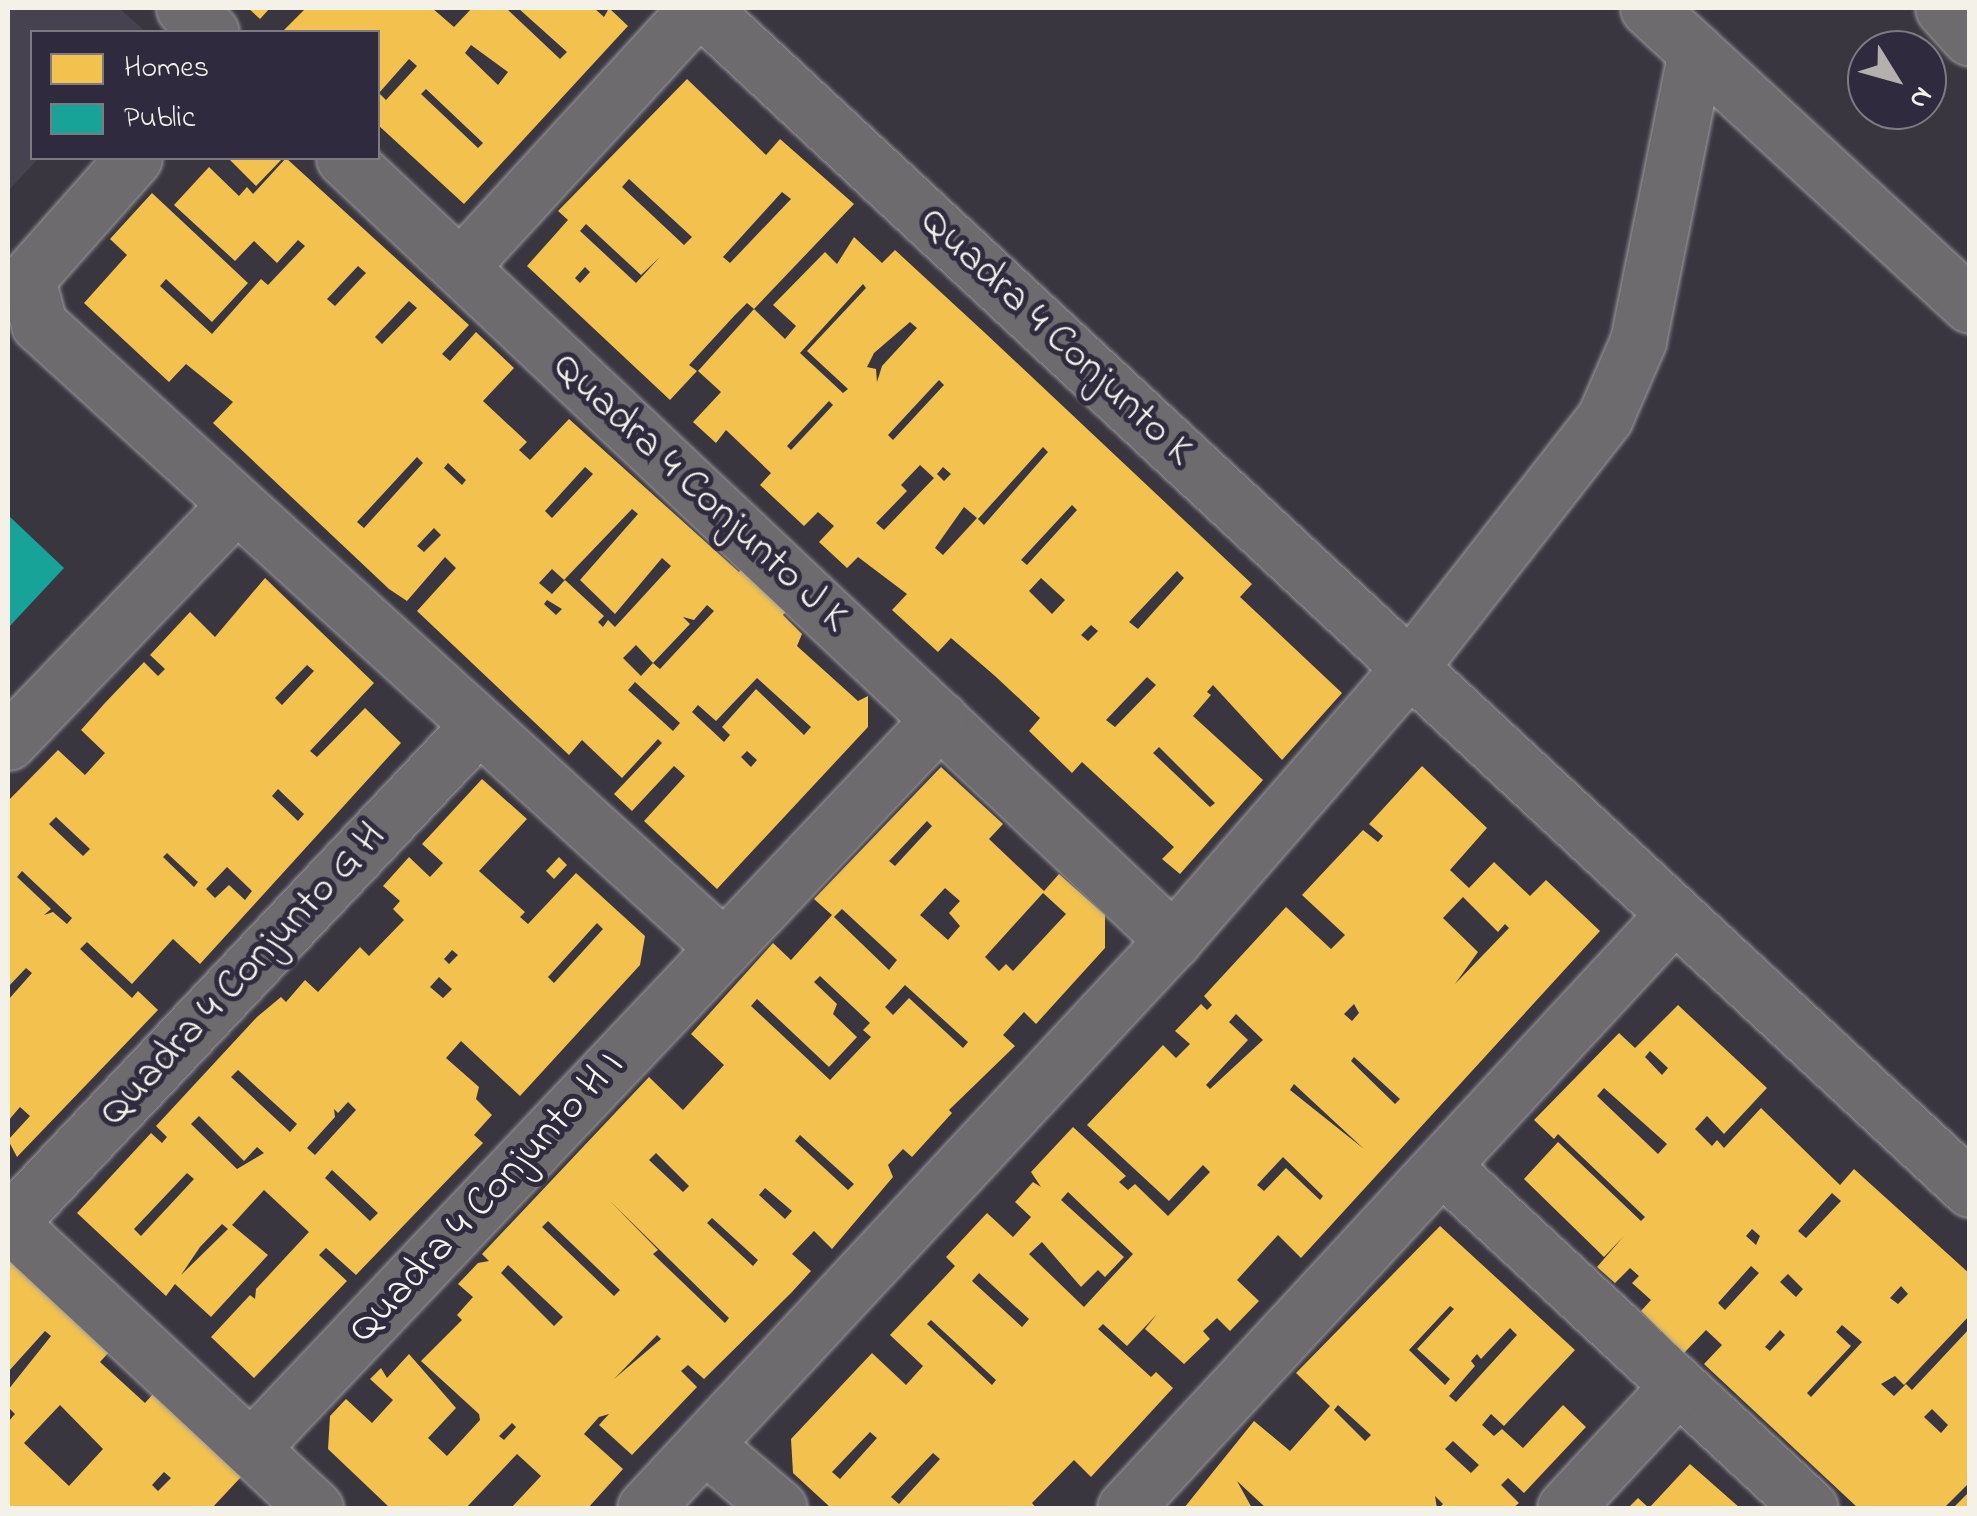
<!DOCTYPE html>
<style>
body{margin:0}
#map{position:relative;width:1977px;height:1516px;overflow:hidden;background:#393640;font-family:"Indie Flower",sans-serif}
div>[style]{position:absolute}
.built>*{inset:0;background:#46424f}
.homes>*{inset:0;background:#f2c14e}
.public>*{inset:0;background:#17a398}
.roads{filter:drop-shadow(0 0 2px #9e9c9f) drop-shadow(0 0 2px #9e9c9f)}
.minor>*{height:55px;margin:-27.5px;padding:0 27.5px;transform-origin:27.5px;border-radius:27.5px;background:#6d6b6d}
.highway>*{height:55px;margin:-27.5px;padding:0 27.5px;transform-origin:27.5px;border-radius:27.5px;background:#6d6b6d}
span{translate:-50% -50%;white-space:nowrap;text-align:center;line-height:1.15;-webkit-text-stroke:10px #2f2a3d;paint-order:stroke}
.street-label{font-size:42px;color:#f4f1e8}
.frame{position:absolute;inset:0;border:10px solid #f4f1e8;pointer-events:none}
.legend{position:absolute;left:30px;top:30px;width:350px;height:130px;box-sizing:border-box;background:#2f2a3d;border:2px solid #7e7a81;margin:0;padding:12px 18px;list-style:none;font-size:30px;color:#f4f1e8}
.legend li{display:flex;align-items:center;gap:20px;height:50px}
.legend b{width:50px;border:2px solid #7e7a81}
.north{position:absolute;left:1847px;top:30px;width:100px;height:100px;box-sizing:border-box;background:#2f2a3d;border:2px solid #7e7a81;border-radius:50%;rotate:127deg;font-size:28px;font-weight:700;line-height:40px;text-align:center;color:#f4f1e8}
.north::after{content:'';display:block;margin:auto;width:35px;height:45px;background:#b3b0ad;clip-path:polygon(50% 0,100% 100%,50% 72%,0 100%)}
</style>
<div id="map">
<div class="built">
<i style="clip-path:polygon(8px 8px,119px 8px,146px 32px,32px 32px,32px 158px,39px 158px,8px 191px)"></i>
</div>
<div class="homes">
<i style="clip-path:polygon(248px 8px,270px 8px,260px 19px)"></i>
<i style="clip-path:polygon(evenodd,306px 8px,432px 8px,454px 27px,472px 8px,506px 8px,560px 59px,567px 52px,518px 8px,594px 8px,604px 17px,609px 8px,628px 26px,464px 204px,378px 125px,378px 32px,282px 32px,306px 8px,471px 45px,508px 72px,498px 85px,465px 53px,471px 45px,306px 8px,409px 59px,417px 66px,386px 100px,379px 93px,409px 59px,306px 8px,426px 89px,483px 143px,478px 148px,421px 94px,426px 89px)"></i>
<i style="clip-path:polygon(evenodd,687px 79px,766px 155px,780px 139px,854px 204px,754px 309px,747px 303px,735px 315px,689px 365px,697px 371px,670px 400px,527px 266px,568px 220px,558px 211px,687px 79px,629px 179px,692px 237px,684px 245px,622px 187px,629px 179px,687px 79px,782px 192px,791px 199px,730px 263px,723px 257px,782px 192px,687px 79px,586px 224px,641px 275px,660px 257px,636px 283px,580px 231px,586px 224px,687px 79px,585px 267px,590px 272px,580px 283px,575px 278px,585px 267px)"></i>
<i style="clip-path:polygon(228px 158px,283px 158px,256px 186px)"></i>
<i style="clip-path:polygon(evenodd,286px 158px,469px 325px,442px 354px,450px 361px,476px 332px,514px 368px,483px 401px,527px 442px,519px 450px,530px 460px,569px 419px,739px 572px,744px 566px,789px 608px,783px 615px,802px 634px,797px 646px,858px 701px,868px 696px,868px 727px,717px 889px,644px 821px,685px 776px,674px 766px,632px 811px,614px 794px,662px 743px,658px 739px,622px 778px,582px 740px,569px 755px,417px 611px,456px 568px,445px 557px,407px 601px,389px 589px,213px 423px,233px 402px,186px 364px,169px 382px,84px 303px,127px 255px,110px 239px,152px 193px,248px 283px,212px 322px,166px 279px,160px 286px,212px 334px,261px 279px,268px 285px,305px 246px,298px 240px,277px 263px,254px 241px,235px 261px,174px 205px,209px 167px,239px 196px,247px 187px,253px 194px,286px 158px,358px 266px,366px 273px,335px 306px,327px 299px,358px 266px,286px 158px,409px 301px,417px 308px,382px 344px,375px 337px,409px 301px,286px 158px,417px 457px,423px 463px,364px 528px,357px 522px,417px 457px,286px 158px,448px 463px,466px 480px,462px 485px,444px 468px,448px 463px,286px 158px,585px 467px,593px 474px,552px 518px,545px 511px,585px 467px,286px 158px,632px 509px,638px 514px,580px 580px,615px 614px,662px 558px,671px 566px,615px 627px,608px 620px,603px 627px,598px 622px,604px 616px,565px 580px,552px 594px,539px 583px,552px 569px,564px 580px,632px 509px,286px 158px,434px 528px,441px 535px,424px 552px,417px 546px,434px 528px,286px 158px,547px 600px,562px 609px,556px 615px,544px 604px,547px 600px,286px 158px,707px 605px,714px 611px,660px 669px,653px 663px,641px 676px,623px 658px,636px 645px,653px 663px,690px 624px,683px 617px,694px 620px,707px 605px,286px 158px,757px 678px,811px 727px,804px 735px,756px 689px,722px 727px,730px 735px,724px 742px,692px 712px,698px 705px,716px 721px,757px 678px,286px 158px,635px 682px,680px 723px,673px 731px,628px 690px,635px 682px,286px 158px,747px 751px,757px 760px,751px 767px,741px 757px,747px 751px)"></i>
<i style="clip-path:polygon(evenodd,854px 237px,882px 263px,895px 250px,984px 332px,1252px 584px,1240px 597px,1342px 693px,1282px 760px,1213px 685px,1207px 692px,1211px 695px,1193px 716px,1263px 780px,1180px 874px,1162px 859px,1174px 847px,1082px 762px,1072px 773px,1029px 731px,1040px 718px,995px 676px,951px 638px,938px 652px,892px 610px,907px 594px,858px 557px,847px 568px,819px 542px,834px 526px,818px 512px,804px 526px,760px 485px,771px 473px,726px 430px,716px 443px,693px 422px,721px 392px,698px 371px,754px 309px,785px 339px,796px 326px,773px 305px,825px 252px,837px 264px,854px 237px,863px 284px,866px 288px,807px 351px,848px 389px,843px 393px,800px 353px,863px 284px,854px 237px,910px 322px,917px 328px,882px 366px,877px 382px,876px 369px,867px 367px,874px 353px,910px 322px,854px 237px,939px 380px,944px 385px,893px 440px,888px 435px,939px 380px,854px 237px,829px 401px,833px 405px,791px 450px,787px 446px,829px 401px,854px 237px,1043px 447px,1048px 452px,984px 525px,978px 519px,1043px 447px,854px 237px,920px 465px,934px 478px,884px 530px,876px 523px,907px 491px,901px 485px,920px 465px,854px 237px,943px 467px,951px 474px,944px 481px,937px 474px,943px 467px,854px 237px,1072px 505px,1077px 510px,1027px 565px,1021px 560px,1072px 505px,854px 237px,964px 507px,977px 518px,943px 555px,935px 548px,964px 507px,854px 237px,1177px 571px,1184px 578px,1138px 629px,1129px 622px,1177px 571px,854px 237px,1041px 578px,1065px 600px,1052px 614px,1029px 591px,1041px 578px,854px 237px,1091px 625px,1098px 631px,1088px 641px,1081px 635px,1091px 625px,854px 237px,1147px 677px,1156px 685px,1115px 727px,1106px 720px,1147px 677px,854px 237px,1159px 747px,1215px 803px,1210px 807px,1153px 753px,1159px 747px)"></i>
<i style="clip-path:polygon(evenodd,265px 578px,374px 683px,310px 751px,317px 757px,365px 708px,401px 743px,200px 964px,173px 939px,132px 984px,87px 942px,80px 949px,132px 998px,138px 991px,158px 1010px,17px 1157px,8px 1140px,30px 1116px,20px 1107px,8px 1121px,8px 1000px,32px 973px,26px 968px,8px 987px,8px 801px,58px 750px,85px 775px,105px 753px,81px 730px,104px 704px,144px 662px,158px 676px,165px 669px,150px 655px,190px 612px,215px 637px,265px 578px,307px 665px,314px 671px,282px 705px,275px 698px,307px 665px,265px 578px,278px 789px,304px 814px,298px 821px,272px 796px,278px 789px,265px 578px,56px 817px,90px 849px,83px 856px,49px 824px,56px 817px,265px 578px,167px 853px,198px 882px,194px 887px,163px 857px,167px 853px,265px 578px,227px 867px,252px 891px,245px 900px,229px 885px,215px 898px,206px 889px,227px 867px,265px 578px,22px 871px,72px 918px,67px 924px,53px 912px,44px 915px,51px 909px,17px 877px,22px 871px)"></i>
<i style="clip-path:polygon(evenodd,1422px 766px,1487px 828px,1450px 870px,1469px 888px,1494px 862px,1530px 896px,1546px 880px,1600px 931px,1301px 1258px,1278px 1235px,1237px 1280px,1259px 1301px,1230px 1331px,1217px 1318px,1203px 1331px,1210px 1339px,1184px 1364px,1145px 1329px,1157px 1314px,1127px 1346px,1103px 1324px,1098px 1329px,1151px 1377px,1156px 1372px,1173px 1388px,1091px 1477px,1074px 1460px,1032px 1503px,1036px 1508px,831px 1508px,793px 1473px,791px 1439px,872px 1353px,906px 1385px,923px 1366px,890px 1335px,955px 1266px,946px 1257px,987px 1213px,1013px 1237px,1031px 1217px,1015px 1202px,1033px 1182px,1041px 1187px,1031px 1172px,1073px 1127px,1126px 1176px,1119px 1182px,1128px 1190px,1135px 1184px,1168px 1216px,1210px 1172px,1203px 1165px,1169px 1201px,1087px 1125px,1163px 1045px,1176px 1058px,1190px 1044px,1175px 1031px,1201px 1004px,1207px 1010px,1212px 1005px,1204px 996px,1286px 907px,1331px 949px,1345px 935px,1302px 895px,1363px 830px,1378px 842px,1383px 836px,1369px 824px,1422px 766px,1463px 897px,1498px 932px,1505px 924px,1509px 928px,1455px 984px,1478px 952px,1443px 918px,1463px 897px,1422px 766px,1354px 1004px,1359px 1013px,1352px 1021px,1344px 1014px,1354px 1004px,1422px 766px,1236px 1014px,1263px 1040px,1210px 1089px,1206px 1085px,1248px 1040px,1229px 1022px,1236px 1014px,1422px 766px,1354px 1057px,1400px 1099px,1395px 1104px,1351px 1061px,1354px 1057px,1422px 766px,1294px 1084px,1364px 1149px,1290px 1090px,1294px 1084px,1422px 766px,1283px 1157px,1323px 1196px,1320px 1200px,1286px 1168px,1264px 1191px,1257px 1185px,1283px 1157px,1422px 766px,1068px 1192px,1133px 1254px,1084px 1307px,1029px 1254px,1042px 1242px,1081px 1287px,1098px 1270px,1105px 1277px,1124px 1257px,1061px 1200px,1068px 1192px,1422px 766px,979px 1273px,1029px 1319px,1022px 1327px,972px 1281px,979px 1273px,1422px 766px,931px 1320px,996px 1380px,992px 1385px,927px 1324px,931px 1320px,1422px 766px,870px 1432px,877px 1438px,840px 1479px,832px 1472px,870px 1432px,1422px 766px,933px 1453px,940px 1459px,899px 1504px,891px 1497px,933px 1453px)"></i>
<i style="clip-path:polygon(evenodd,941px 767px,1003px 824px,989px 839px,1044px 891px,1059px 874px,1105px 915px,1105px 948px,1036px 1024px,1024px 1012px,1003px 1035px,1015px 1046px,949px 1110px,952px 1113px,912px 1157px,903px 1149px,888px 1165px,893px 1177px,832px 1249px,814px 1231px,792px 1254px,811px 1271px,792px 1292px,704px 1379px,688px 1365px,681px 1371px,697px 1387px,632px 1455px,599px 1425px,609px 1414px,599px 1417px,584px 1434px,623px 1469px,588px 1508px,511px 1508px,541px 1476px,517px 1454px,466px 1508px,390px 1508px,328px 1449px,330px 1416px,346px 1399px,372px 1423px,393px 1400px,370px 1379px,381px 1368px,387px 1378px,409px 1354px,456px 1408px,428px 1438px,447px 1456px,480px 1420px,479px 1414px,421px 1361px,462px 1320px,457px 1315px,473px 1297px,458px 1284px,478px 1263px,489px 1261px,482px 1254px,649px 1077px,683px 1110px,724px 1065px,691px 1034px,773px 943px,791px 960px,832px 915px,814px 899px,941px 767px,927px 821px,932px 826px,895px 866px,889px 861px,927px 821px,941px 767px,945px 888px,960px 901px,949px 913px,960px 926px,948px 940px,920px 915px,945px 888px,941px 767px,1043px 893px,1066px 914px,1013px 971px,1006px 964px,999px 971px,985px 957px,1043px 893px,941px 767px,842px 909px,897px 960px,889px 970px,834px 917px,842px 909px,941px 767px,820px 976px,870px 1023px,863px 1030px,871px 1037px,830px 1080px,751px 1006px,757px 999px,829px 1067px,857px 1037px,833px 1014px,837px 1004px,814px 982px,820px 976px,941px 767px,905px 985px,968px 1042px,963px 1048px,909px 998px,893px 1015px,885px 1007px,905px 985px,941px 767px,800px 1135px,854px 1184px,848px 1190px,795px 1141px,800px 1135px,941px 767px,656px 1153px,689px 1186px,683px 1192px,649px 1160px,656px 1153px,941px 767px,765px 1188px,792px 1211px,785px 1219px,759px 1195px,765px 1188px,941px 767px,610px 1201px,729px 1318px,725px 1323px,653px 1254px,658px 1250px,610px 1201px,941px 767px,712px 1218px,758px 1260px,753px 1266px,707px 1223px,712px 1218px,941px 767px,548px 1221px,620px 1290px,614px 1296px,542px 1227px,548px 1221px,941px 767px,508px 1265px,563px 1317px,554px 1326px,501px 1273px,508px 1265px,941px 767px,657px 1335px,661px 1339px,614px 1379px,657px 1335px,941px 767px,512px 1423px,516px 1427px,504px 1440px,499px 1436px,512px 1423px)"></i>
<i style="clip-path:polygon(evenodd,482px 779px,527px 819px,479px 871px,525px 912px,520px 917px,528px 924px,576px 873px,645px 936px,640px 965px,520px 1096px,461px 1041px,446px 1058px,479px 1087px,476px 1099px,492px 1115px,474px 1135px,483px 1143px,356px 1275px,326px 1248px,319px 1255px,347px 1281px,254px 1378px,211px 1337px,250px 1295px,255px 1299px,256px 1289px,309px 1232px,264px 1190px,232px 1225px,268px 1255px,211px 1317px,175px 1284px,166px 1296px,77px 1213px,151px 1133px,162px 1143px,167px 1137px,156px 1126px,257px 1017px,281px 997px,286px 1002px,305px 980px,318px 992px,360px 947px,369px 956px,404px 920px,393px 909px,400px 901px,383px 886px,409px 857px,430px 877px,443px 863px,422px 844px,482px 779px,597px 923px,603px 929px,554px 983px,548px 977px,597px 923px,482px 779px,452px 950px,458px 955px,449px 964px,444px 959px,452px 950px,482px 779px,439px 977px,452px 989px,443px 998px,430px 987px,439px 977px,482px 779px,238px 1070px,297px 1124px,290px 1132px,231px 1077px,238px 1070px,482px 779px,348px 1102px,356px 1110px,315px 1155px,307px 1148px,335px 1117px,334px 1109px,338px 1113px,348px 1102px,482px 779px,199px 1116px,244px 1161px,257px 1147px,264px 1153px,237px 1169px,191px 1124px,199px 1116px,482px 779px,332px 1170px,378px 1213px,370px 1221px,325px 1178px,332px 1170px,482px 779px,187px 1173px,194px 1179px,141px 1236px,134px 1229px,187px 1173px,482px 779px,222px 1224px,228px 1229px,181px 1275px,200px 1247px,222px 1224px)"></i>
<i style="clip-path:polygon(559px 857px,567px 865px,554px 879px,546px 871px)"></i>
<i style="clip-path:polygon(evenodd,1678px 1005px,1767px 1088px,1724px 1134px,1707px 1116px,1695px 1129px,1712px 1146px,1717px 1140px,1724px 1148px,1761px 1108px,1840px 1185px,1854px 1169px,1970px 1274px,1970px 1315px,1904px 1385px,1895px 1376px,1881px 1384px,1894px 1396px,1906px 1384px,1912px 1390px,1970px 1328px,1970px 1482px,1944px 1508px,1858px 1508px,1704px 1364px,1722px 1345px,1706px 1330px,1684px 1353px,1641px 1311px,1651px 1300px,1632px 1283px,1639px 1276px,1630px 1268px,1615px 1283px,1597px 1267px,1624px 1236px,1604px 1257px,1524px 1179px,1558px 1142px,1641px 1221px,1645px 1217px,1558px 1134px,1554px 1139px,1534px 1120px,1619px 1033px,1635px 1048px,1678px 1005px,1650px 1051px,1668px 1068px,1662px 1075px,1645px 1057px,1650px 1051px,1678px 1005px,1604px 1088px,1667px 1144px,1658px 1154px,1597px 1096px,1604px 1088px,1678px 1005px,1832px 1193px,1841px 1201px,1806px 1238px,1798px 1231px,1832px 1193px,1678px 1005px,1752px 1229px,1760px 1236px,1756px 1245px,1746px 1236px,1752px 1229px,1678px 1005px,1751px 1266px,1759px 1273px,1725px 1310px,1718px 1303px,1751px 1266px,1678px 1005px,1788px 1274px,1803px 1289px,1796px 1297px,1780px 1282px,1788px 1274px,1678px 1005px,1901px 1286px,1908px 1294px,1898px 1304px,1890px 1298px,1901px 1286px,1678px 1005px,1842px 1325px,1862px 1342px,1811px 1397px,1807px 1393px,1851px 1346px,1836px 1332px,1842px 1325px,1678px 1005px,1780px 1330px,1785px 1335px,1770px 1351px,1765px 1347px,1780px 1330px,1678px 1005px,1932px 1409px,1948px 1425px,1941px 1433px,1924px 1417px,1932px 1409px)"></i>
<i style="clip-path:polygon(evenodd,1440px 1226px,1575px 1350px,1504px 1426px,1491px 1414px,1482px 1425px,1494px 1436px,1502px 1429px,1523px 1448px,1563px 1405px,1586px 1427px,1524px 1493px,1508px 1478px,1501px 1485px,1519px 1503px,1513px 1508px,1439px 1508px,1443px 1504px,1435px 1496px,1437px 1508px,1266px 1508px,1237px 1481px,1252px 1508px,1184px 1508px,1254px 1421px,1290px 1451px,1330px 1406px,1296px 1373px,1440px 1226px,1450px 1306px,1454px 1309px,1417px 1349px,1450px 1379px,1445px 1385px,1409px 1350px,1450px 1306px,1440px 1226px,1510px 1328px,1517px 1335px,1456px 1402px,1449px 1396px,1475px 1366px,1471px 1361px,1477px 1354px,1481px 1359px,1510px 1328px,1440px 1226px,1338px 1405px,1371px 1435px,1365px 1441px,1334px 1410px,1338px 1405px,1440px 1226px,1453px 1441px,1479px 1465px,1471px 1473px,1445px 1449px,1453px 1441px)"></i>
<i style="clip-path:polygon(evenodd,8px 1255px,111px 1350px,100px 1362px,145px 1403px,153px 1394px,241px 1477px,212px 1508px,8px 1508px,8px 1422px,15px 1414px,8px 1407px,8px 1390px,51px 1336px,45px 1331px,8px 1372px,8px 1255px,60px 1405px,103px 1449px,69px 1486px,24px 1443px,60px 1405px,8px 1255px,164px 1472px,171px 1478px,158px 1491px,152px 1485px,164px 1472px)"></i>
<i style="clip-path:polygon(1690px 1464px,1740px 1508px,1628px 1508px,1638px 1498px,1649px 1508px)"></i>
<i style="clip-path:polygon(1970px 1491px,1970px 1508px,1953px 1508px)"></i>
</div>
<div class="public">
<i style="clip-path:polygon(8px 515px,64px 568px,8px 628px)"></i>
</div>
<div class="roads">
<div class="minor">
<i style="left:184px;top:8px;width:36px;rotate:42deg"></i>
<i style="left:701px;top:8px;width:1734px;rotate:42.94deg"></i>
<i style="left:134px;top:158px;width:162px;rotate:131.5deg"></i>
<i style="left:27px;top:279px;width:47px;rotate:75.1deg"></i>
<i style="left:39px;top:324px;width:925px;rotate:42.33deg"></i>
<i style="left:344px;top:158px;width:1140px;rotate:43.33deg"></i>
<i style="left:460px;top:267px;width:351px;rotate:-47.5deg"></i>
<i style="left:8px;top:742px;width:325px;rotate:-46.2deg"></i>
<i style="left:1442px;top:1166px;width:502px;rotate:42.9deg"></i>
<i style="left:8px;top:1222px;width:420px;rotate:43deg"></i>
<i style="left:9px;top:1223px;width:683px;rotate:-46.66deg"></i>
<i style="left:705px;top:1445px;width:97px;rotate:40.4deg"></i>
<i style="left:251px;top:1448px;width:1003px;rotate:-46.62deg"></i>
<i style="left:645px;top:1508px;width:776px;rotate:-47.09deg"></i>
<i style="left:1173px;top:940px;width:362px;rotate:-49deg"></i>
<i style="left:1410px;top:667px;width:317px;rotate:-52deg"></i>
<i style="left:1605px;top:417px;width:83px;rotate:-66.5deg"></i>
<i style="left:1638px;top:341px;width:295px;rotate:-78.7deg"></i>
<i style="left:1125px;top:1508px;width:806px;rotate:-47.26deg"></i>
<i style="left:1565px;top:1508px;width:166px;rotate:-47.2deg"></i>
</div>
<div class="highway">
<i style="left:1648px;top:8px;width:438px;rotate:42.7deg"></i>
<i style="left:1943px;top:8px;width:40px;rotate:48deg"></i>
</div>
</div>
<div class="street-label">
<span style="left:1056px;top:337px;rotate:43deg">Quadra 4 Conjunto K</span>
<span style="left:700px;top:493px;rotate:43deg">Quadra 4 Conjunto J K</span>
<span style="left:243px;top:975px;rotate:-47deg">Quadra 4 Conjunto G H</span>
<span style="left:487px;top:1198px;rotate:-47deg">Quadra 4 Conjunto H I</span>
</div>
<div class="frame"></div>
<ul class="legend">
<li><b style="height:28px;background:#f2c14e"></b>Homes</li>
<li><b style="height:28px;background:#17a398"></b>Public</li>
</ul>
<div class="north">N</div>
</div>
